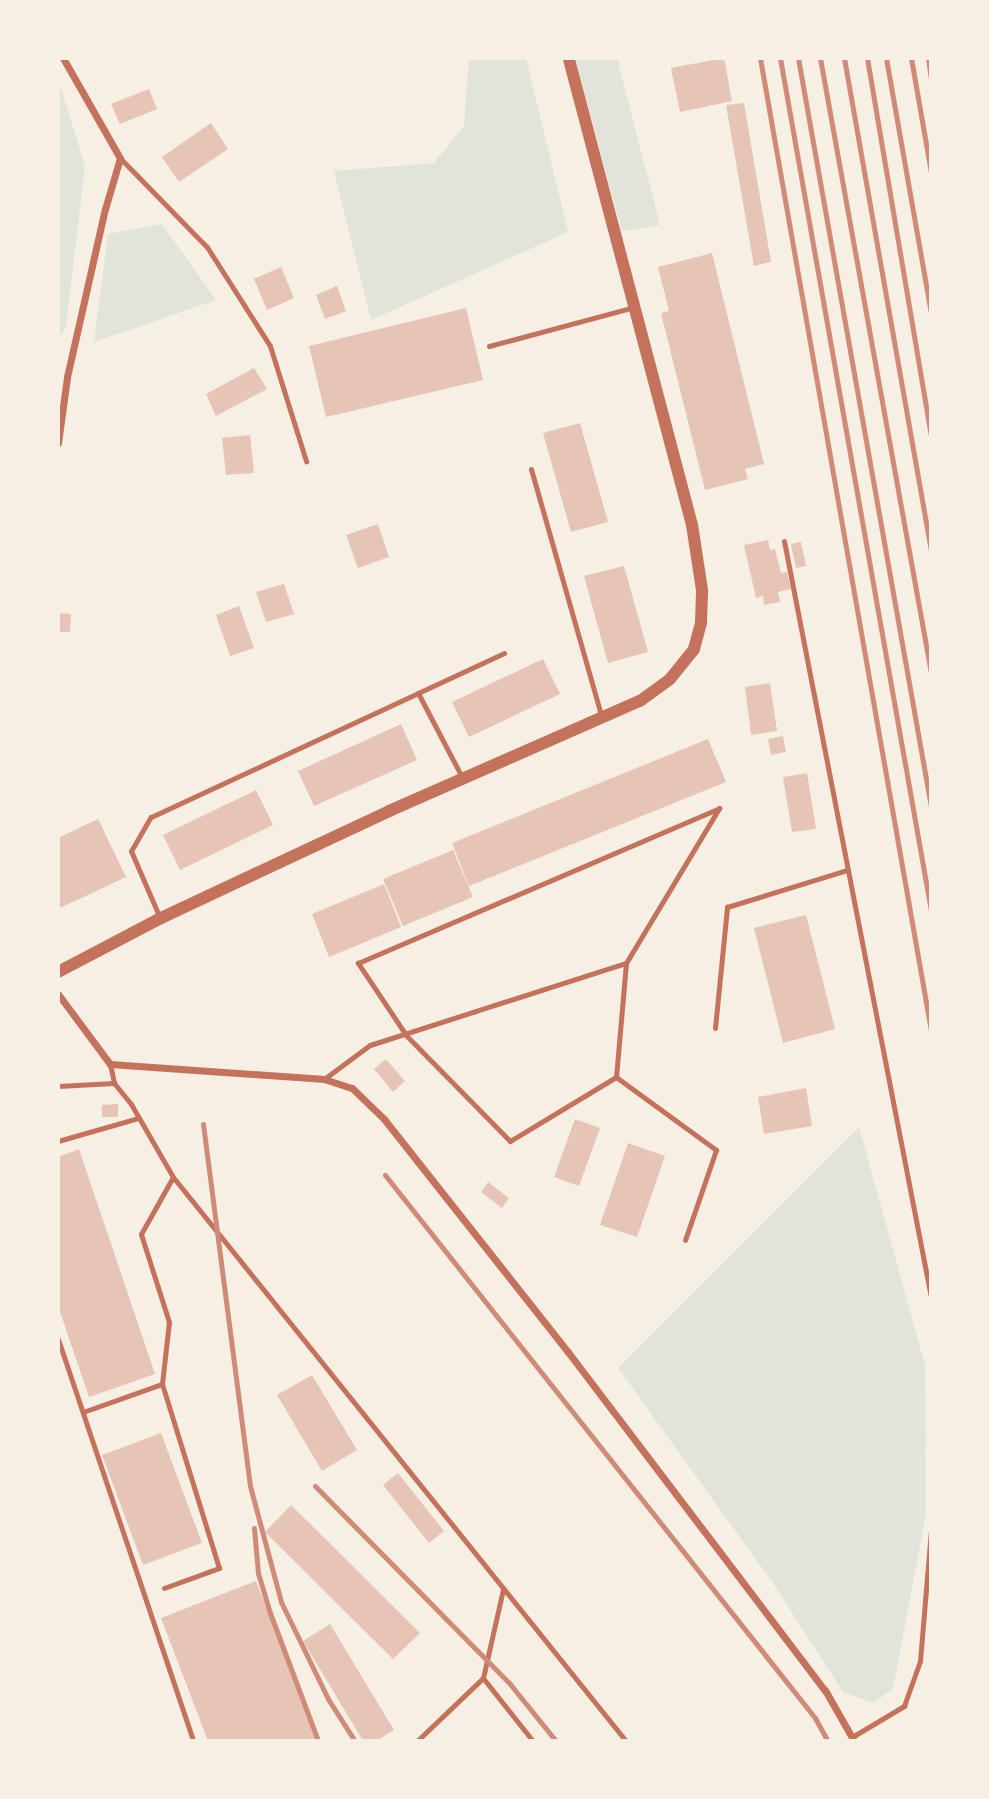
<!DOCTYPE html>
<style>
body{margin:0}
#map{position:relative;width:989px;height:1799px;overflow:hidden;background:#f6efe4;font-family:"Sofia Sans Condensed",sans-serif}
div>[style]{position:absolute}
.green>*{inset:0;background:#e2e4dc}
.building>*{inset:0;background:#e6c5b7}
.service>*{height:5px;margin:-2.5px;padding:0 2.5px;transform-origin:2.5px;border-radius:2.5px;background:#c5725c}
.minor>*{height:7px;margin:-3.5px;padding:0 3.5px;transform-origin:3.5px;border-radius:3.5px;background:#c5725c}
.tertiary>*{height:12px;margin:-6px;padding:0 6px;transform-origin:6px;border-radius:6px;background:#c5725c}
.rail>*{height:5px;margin:-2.5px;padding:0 2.5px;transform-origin:2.5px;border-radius:2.5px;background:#cf8b77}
span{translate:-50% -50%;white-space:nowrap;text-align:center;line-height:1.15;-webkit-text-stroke:5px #f6efe4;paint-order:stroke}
.frame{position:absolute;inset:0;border:60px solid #f6efe4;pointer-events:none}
</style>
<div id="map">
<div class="green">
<i style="clip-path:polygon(469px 58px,526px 58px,568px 232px,371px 320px,334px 171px,434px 163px,464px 126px)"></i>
<i style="clip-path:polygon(575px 58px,623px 58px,618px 62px,660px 225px,622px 231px)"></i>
<i style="clip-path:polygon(58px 78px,85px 166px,66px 326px,58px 342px)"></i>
<i style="clip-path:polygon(162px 224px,216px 300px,94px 342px,108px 234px)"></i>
<i style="clip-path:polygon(859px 1127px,925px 1365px,926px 1514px,893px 1689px,873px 1703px,843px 1692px,773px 1583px,618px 1368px)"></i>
</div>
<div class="building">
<i style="clip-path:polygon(724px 58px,732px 101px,680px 112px,671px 68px)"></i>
<i style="clip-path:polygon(149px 89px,157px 109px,120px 124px,111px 104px)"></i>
<i style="clip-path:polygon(744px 103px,771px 262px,754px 266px,726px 105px)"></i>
<i style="clip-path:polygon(211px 123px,228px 149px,179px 182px,162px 157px)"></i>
<i style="clip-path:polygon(712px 253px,764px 464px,745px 469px,748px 479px,705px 490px,661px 313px,669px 311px,658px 267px)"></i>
<i style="clip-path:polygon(281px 267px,294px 298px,267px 310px,254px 279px)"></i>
<i style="clip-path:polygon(337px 286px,346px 311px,325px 319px,316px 295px)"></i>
<i style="clip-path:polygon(466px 308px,483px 380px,326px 417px,309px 346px)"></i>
<i style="clip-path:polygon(254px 368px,267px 389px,216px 416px,206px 394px)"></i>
<i style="clip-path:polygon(580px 423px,608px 522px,571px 532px,543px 433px)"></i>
<i style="clip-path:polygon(250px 435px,254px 473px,226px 475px,222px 438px)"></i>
<i style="clip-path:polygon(378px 524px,389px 557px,358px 568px,346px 535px)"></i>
<i style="clip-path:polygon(768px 540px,770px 550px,775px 549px,781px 573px,787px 572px,791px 589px,778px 592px,780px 602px,764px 605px,763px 596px,756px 598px,744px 545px)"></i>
<i style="clip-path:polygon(801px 542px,806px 566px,796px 568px,791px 544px)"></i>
<i style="clip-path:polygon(624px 566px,648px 652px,608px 663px,584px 576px)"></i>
<i style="clip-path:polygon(284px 584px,294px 614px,266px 622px,256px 592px)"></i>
<i style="clip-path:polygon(239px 606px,254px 648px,230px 656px,216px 615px)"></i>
<i style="clip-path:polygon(58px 613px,71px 614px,70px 632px,58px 632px)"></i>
<i style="clip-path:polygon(543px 659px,560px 694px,469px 737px,452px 702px)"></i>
<i style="clip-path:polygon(770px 683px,777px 731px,751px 735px,745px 687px)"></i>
<i style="clip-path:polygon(401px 724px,417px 760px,314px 806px,298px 771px)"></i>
<i style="clip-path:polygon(783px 736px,786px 752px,771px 755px,768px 739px)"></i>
<i style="clip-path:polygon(708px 739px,726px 782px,469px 886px,452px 843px)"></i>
<i style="clip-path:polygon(807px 773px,816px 829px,792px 832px,783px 777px)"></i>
<i style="clip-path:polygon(256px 790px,273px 825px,180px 870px,163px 835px)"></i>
<i style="clip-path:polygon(98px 819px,126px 877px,58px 909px,58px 838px)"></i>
<i style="clip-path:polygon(453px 850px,473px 897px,403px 926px,383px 879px)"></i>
<i style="clip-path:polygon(384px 884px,401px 927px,329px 957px,312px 914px)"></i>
<i style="clip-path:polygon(806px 915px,835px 1029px,783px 1043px,754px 928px)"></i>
<i style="clip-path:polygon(386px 1059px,405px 1081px,393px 1092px,374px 1069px)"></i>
<i style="clip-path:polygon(806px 1088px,812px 1126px,764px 1134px,758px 1097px)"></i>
<i style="clip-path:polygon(118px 1104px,118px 1117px,102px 1117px,102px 1105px)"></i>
<i style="clip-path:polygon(575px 1119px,600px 1128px,579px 1186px,554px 1177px)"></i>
<i style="clip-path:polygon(628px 1143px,665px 1156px,637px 1237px,600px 1225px)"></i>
<i style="clip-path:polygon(79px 1149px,155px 1374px,89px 1397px,58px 1306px,58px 1157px)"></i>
<i style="clip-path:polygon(488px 1182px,509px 1198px,502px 1208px,481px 1192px)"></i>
<i style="clip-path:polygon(312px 1375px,357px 1450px,322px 1471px,277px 1395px)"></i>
<i style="clip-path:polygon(161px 1433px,202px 1543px,143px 1565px,102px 1455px)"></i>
<i style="clip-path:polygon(398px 1473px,444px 1531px,429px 1543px,383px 1485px)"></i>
<i style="clip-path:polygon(291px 1505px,420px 1633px,393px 1659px,265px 1532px)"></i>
<i style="clip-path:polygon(256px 1581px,317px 1741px,208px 1741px,161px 1618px)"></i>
<i style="clip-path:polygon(330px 1624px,394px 1730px,376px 1741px,363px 1741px,303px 1641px)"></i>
</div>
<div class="service">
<i style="left:120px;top:158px;width:124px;rotate:45.7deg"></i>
<i style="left:207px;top:247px;width:117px;rotate:57.5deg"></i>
<i style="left:270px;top:346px;width:121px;rotate:72.6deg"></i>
<i style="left:489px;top:346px;width:151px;rotate:-15deg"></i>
<i style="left:531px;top:469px;width:259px;rotate:74.1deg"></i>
<i style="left:784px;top:541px;width:770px;rotate:79deg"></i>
<i style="left:418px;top:693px;width:95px;rotate:-24.9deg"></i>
<i style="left:160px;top:918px;width:73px;rotate:-113.4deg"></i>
<i style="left:131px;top:851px;width:39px;rotate:-60deg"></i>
<i style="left:151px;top:817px;width:294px;rotate:-24.9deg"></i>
<i style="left:418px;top:693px;width:97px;rotate:62.4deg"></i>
<i style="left:626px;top:963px;width:114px;rotate:95deg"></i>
<i style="left:616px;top:1077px;width:124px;rotate:148.9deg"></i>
<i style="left:510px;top:1141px;width:148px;rotate:-134.5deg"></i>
<i style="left:406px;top:1035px;width:87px;rotate:-123.7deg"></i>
<i style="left:358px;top:963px;width:393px;rotate:-23.2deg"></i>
<i style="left:715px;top:1028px;width:122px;rotate:-84.3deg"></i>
<i style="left:727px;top:907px;width:126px;rotate:-17.1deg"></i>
<i style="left:110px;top:1064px;width:19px;rotate:78deg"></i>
<i style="left:114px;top:1083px;width:27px;rotate:51deg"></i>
<i style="left:131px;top:1104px;width:84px;rotate:60.1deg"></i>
<i style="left:173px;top:1177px;width:723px;rotate:51.23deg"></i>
<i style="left:616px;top:1077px;width:124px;rotate:36.1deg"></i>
<i style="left:716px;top:1150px;width:95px;rotate:109deg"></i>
<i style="left:324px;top:1079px;width:57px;rotate:-36.5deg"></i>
<i style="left:370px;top:1045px;width:269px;rotate:-17.8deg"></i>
<i style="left:626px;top:963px;width:181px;rotate:-59deg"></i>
<i style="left:58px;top:1086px;width:56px;rotate:-3.1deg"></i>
<i style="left:58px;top:1141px;width:83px;rotate:-16deg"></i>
<i style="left:58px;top:1339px;width:424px;rotate:71.4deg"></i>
<i style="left:83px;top:1412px;width:84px;rotate:-19.5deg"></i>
<i style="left:164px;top:1588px;width:59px;rotate:-20deg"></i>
<i style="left:219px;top:1568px;width:193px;rotate:-107.2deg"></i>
<i style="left:162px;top:1384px;width:62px;rotate:-83.6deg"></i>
<i style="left:169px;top:1322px;width:92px;rotate:-107.7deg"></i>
<i style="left:141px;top:1234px;width:65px;rotate:-60.7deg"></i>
<i style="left:483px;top:1678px;width:91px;rotate:-77.3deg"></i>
<i style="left:852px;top:1737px;width:61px;rotate:-30.8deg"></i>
<i style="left:904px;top:1706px;width:48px;rotate:-70.4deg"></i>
<i style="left:920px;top:1661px;width:130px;rotate:-85.2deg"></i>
<i style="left:417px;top:1741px;width:91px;rotate:-43.7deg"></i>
<i style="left:483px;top:1678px;width:80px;rotate:51.6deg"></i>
</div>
<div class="minor">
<i style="left:58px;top:443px;width:67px;rotate:-82.2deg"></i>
<i style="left:67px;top:377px;width:172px;rotate:-77.3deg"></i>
<i style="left:105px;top:209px;width:53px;rotate:-73.6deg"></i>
<i style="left:120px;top:158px;width:115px;rotate:-119.7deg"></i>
<i style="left:58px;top:994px;width:87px;rotate:53.4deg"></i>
<i style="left:110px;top:1064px;width:215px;rotate:4deg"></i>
<i style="left:324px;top:1079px;width:29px;rotate:18deg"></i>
<i style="left:352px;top:1088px;width:45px;rotate:44.1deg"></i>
<i style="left:384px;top:1119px;width:297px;rotate:51.7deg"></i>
<i style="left:568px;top:1352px;width:425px;rotate:52.8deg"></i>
<i style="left:825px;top:1690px;width:59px;rotate:60.4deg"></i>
</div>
<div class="tertiary">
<i style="left:58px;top:972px;width:116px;rotate:-27.7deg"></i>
<i style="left:161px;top:918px;width:252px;rotate:-25.1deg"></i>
<i style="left:389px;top:811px;width:274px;rotate:-23.7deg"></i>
<i style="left:640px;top:701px;width:37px;rotate:-36deg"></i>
<i style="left:670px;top:679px;width:38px;rotate:-51deg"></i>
<i style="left:694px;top:649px;width:28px;rotate:-75deg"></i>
<i style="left:701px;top:622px;width:32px;rotate:-88deg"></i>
<i style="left:702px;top:590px;width:66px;rotate:-98.7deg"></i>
<i style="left:692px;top:525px;width:483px;rotate:-104.8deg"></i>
</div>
<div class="rail">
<i style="left:760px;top:58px;width:988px;rotate:80.03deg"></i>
<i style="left:780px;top:58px;width:866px;rotate:79.96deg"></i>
<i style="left:798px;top:58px;width:761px;rotate:79.93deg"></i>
<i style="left:820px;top:58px;width:625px;rotate:79.77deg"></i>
<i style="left:844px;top:58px;width:501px;rotate:79.99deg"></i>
<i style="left:867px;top:58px;width:383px;rotate:80.4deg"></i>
<i style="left:886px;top:58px;width:260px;rotate:80deg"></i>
<i style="left:911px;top:58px;width:117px;rotate:80.1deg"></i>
<i style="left:928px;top:58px;width:21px;rotate:82deg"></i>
<i style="left:203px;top:1124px;width:365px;rotate:82.6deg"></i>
<i style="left:250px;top:1486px;width:120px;rotate:75deg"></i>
<i style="left:281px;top:1602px;width:108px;rotate:64.1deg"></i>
<i style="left:328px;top:1699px;width:50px;rotate:57.3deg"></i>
<i style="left:385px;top:1175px;width:693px;rotate:51.62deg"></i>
<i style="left:815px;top:1718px;width:26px;rotate:61deg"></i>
<i style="left:315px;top:1486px;width:278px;rotate:45.4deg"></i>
<i style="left:510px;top:1684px;width:73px;rotate:51.1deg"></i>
<i style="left:254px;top:1528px;width:45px;rotate:84.9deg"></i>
<i style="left:258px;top:1573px;width:42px;rotate:73.3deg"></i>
<i style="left:270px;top:1613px;width:137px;rotate:69.4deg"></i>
</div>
<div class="frame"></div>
</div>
